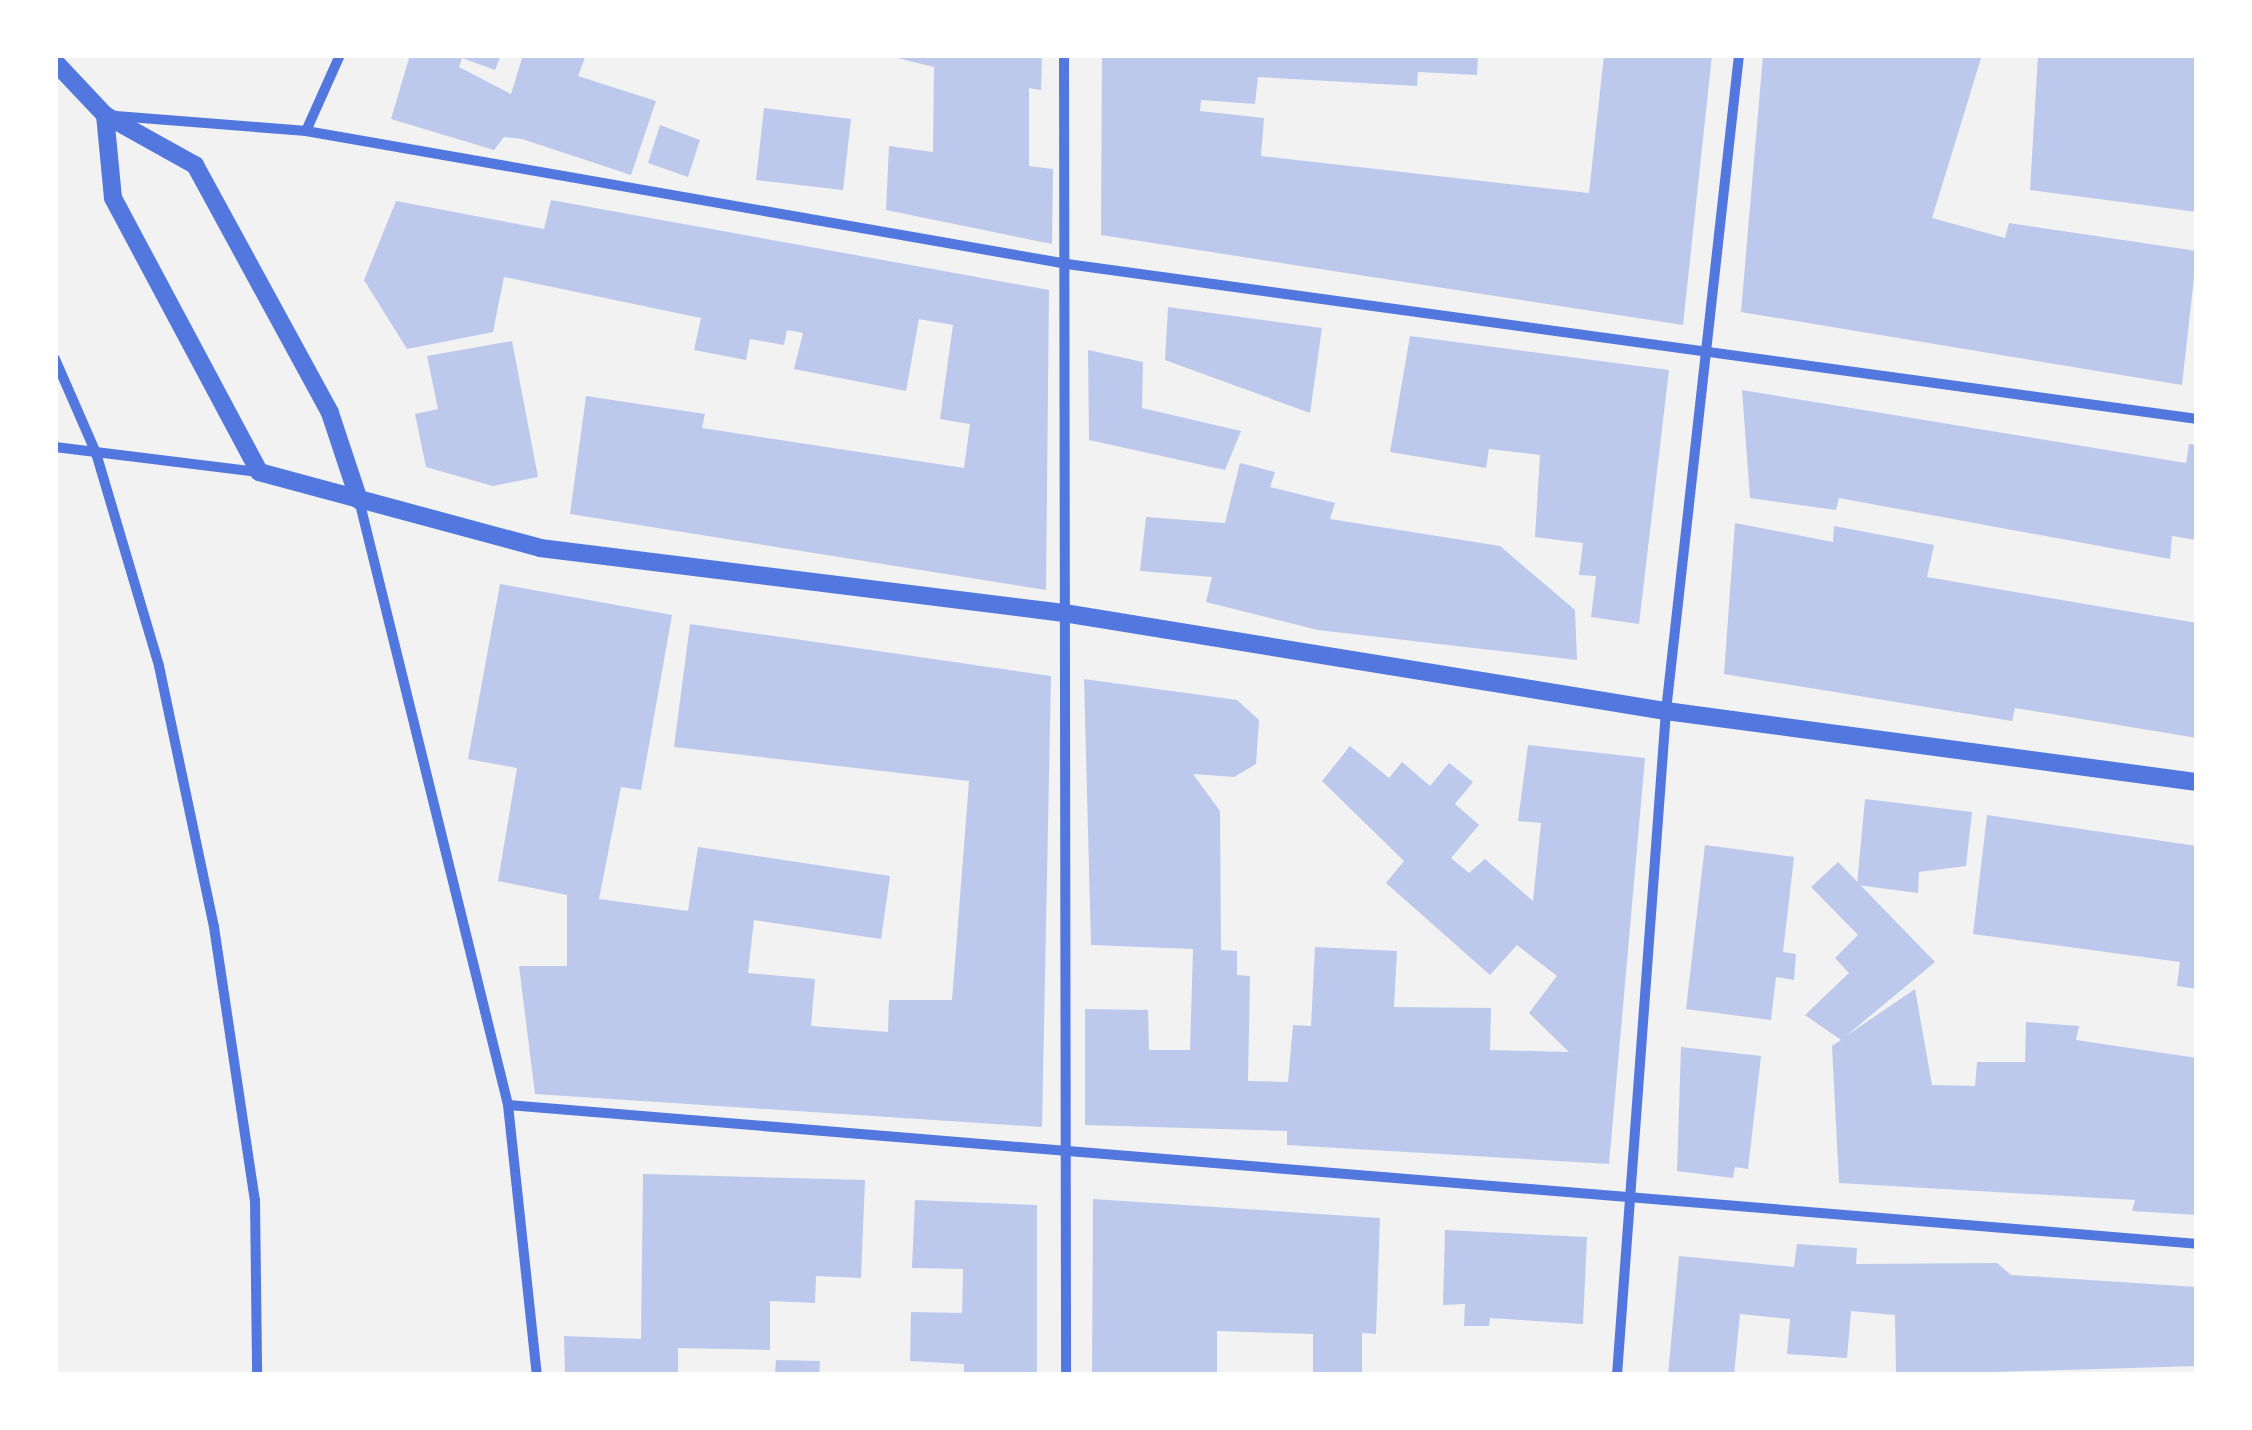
<!DOCTYPE html>
<style>
body{margin:0}
#map{position:relative;width:2252px;height:1430px;overflow:hidden;background:#f2f2f2;font-family:"Fira Sans",sans-serif}
div>[style]{position:absolute}
.building>*{inset:0;background:#bdc9ec}
.minor>*{height:10px;margin:-5px;padding:0 5px;transform-origin:5px;border-radius:5px;background:#5277de}
.tertiary>*{height:18px;margin:-9px;padding:0 9px;transform-origin:9px;border-radius:9px;background:#5277de}
span{translate:-50% -50%;white-space:nowrap;text-align:center;line-height:1.15;-webkit-text-stroke:9px #fff;paint-order:stroke}
.frame{position:absolute;inset:0;border:58px solid #fff;pointer-events:none}
</style>
<div id="map">
<div class="building">
<i style="clip-path:polygon(410px 55px,501px 55px,495px 70px,462px 58px,459px 67px,511px 94px,523px 55px,586px 55px,578px 76px,656px 101px,631px 175px,522px 139px,504px 137px,494px 150px,391px 119px)"></i>
<i style="clip-path:polygon(885px 55px,1042px 55px,1041px 90px,1029px 88px,1029px 166px,1053px 169px,1052px 244px,886px 210px,889px 146px,933px 152px,934px 67px)"></i>
<i style="clip-path:polygon(1102px 55px,1478px 55px,1477px 75px,1418px 72px,1417px 86px,1258px 77px,1255px 104px,1201px 100px,1200px 111px,1264px 118px,1261px 156px,1589px 193px,1604px 55px,1712px 55px,1683px 325px,1101px 235px)"></i>
<i style="clip-path:polygon(1763px 55px,1982px 55px,1932px 218px,2005px 238px,2009px 223px,2197px 251px,2182px 385px,1741px 312px)"></i>
<i style="clip-path:polygon(2038px 55px,2197px 55px,2197px 212px,2030px 190px)"></i>
<i style="clip-path:polygon(764px 108px,851px 119px,843px 190px,756px 180px)"></i>
<i style="clip-path:polygon(660px 125px,700px 140px,688px 177px,648px 163px)"></i>
<i style="clip-path:polygon(551px 200px,1049px 290px,1046px 590px,570px 514px,586px 396px,705px 414px,702px 428px,964px 468px,970px 424px,940px 419px,953px 325px,919px 319px,906px 391px,794px 369px,803px 333px,787px 330px,784px 345px,750px 339px,746px 360px,694px 350px,701px 318px,504px 277px,493px 332px,407px 349px,364px 280px,396px 201px,544px 229px)"></i>
<i style="clip-path:polygon(1168px 307px,1322px 328px,1310px 413px,1165px 360px)"></i>
<i style="clip-path:polygon(1410px 336px,1669px 370px,1639px 624px,1591px 617px,1596px 576px,1579px 575px,1583px 543px,1535px 537px,1540px 455px,1489px 449px,1486px 468px,1390px 452px)"></i>
<i style="clip-path:polygon(512px 341px,538px 477px,493px 486px,426px 467px,415px 414px,438px 409px,427px 356px)"></i>
<i style="clip-path:polygon(1088px 350px,1143px 362px,1142px 408px,1241px 431px,1225px 470px,1089px 440px)"></i>
<i style="clip-path:polygon(1742px 390px,2186px 463px,2189px 444px,2197px 445px,2197px 540px,2172px 536px,2170px 559px,1839px 498px,1836px 510px,1750px 498px)"></i>
<i style="clip-path:polygon(1240px 463px,1275px 472px,1270px 487px,1335px 503px,1330px 519px,1500px 546px,1575px 610px,1577px 660px,1318px 630px,1206px 602px,1212px 577px,1140px 571px,1146px 517px,1225px 523px)"></i>
<i style="clip-path:polygon(1735px 523px,1833px 542px,1834px 526px,1934px 545px,1927px 577px,2197px 623px,2197px 738px,2015px 708px,2012px 721px,1724px 674px)"></i>
<i style="clip-path:polygon(500px 584px,672px 615px,641px 790px,621px 787px,599px 899px,688px 911px,698px 847px,890px 876px,881px 939px,754px 920px,748px 973px,815px 979px,811px 1026px,888px 1032px,889px 1000px,952px 1000px,969px 781px,674px 747px,690px 624px,1051px 676px,1042px 1127px,535px 1094px,519px 966px,567px 966px,567px 895px,498px 881px,517px 768px,468px 759px)"></i>
<i style="clip-path:polygon(1084px 679px,1237px 700px,1259px 720px,1256px 764px,1234px 777px,1193px 774px,1220px 811px,1221px 950px,1237px 951px,1237px 975px,1250px 976px,1248px 1081px,1288px 1082px,1293px 1025px,1311px 1026px,1315px 947px,1397px 951px,1394px 1007px,1491px 1008px,1490px 1050px,1569px 1052px,1529px 1013px,1557px 976px,1517px 945px,1490px 975px,1386px 883px,1404px 861px,1322px 781px,1350px 746px,1389px 778px,1402px 762px,1430px 786px,1449px 763px,1473px 782px,1455px 804px,1479px 825px,1451px 858px,1469px 873px,1485px 859px,1533px 901px,1541px 823px,1518px 821px,1528px 745px,1645px 758px,1609px 1164px,1287px 1145px,1287px 1131px,1085px 1125px,1085px 1009px,1148px 1010px,1149px 1050px,1190px 1050px,1193px 949px,1091px 945px)"></i>
<i style="clip-path:polygon(1865px 799px,1972px 812px,1966px 866px,1919px 872px,1918px 893px,1857px 885px)"></i>
<i style="clip-path:polygon(1987px 815px,2197px 846px,2197px 989px,2177px 986px,2180px 962px,1973px 934px)"></i>
<i style="clip-path:polygon(1705px 845px,1794px 857px,1783px 952px,1796px 954px,1794px 980px,1776px 977px,1771px 1020px,1686px 1009px)"></i>
<i style="clip-path:polygon(1838px 862px,1935px 962px,1846px 1036px,1915px 989px,1932px 1085px,1975px 1086px,1977px 1062px,2025px 1062px,2026px 1022px,2079px 1026px,2076px 1040px,2197px 1058px,2197px 1215px,2132px 1211px,2135px 1200px,1839px 1183px,1832px 1046px,1841px 1040px,1805px 1015px,1849px 973px,1835px 958px,1858px 935px,1811px 887px)"></i>
<i style="clip-path:polygon(1681px 1047px,1761px 1056px,1748px 1169px,1735px 1167px,1733px 1178px,1677px 1171px)"></i>
<i style="clip-path:polygon(643px 1174px,865px 1180px,861px 1278px,816px 1276px,815px 1303px,770px 1301px,770px 1350px,678px 1348px,678px 1375px,565px 1375px,564px 1336px,641px 1339px)"></i>
<i style="clip-path:polygon(1093px 1199px,1380px 1218px,1376px 1334px,1362px 1333px,1362px 1373px,1313px 1372px,1313px 1334px,1217px 1331px,1217px 1375px,1092px 1375px)"></i>
<i style="clip-path:polygon(915px 1200px,1037px 1205px,1037px 1375px,964px 1375px,964px 1364px,910px 1361px,911px 1312px,962px 1313px,963px 1269px,912px 1268px)"></i>
<i style="clip-path:polygon(1445px 1230px,1587px 1237px,1583px 1324px,1490px 1318px,1489px 1326px,1464px 1326px,1465px 1304px,1443px 1305px)"></i>
<i style="clip-path:polygon(1797px 1244px,1857px 1248px,1856px 1264px,1997px 1263px,2011px 1275px,2197px 1287px,2197px 1366px,1896px 1375px,1895px 1315px,1851px 1311px,1847px 1358px,1787px 1354px,1790px 1319px,1740px 1314px,1734px 1375px,1668px 1375px,1679px 1256px,1794px 1267px)"></i>
<i style="clip-path:polygon(776px 1360px,820px 1361px,819px 1375px,775px 1375px)"></i>
</div>
<div class="minor">
<i style="left:1064px;top:55px;width:1320px;rotate:89.91deg"></i>
<i style="left:116px;top:116px;width:191px;rotate:4.5deg"></i>
<i style="left:306px;top:131px;width:773px;rotate:9.91deg"></i>
<i style="left:1067px;top:264px;width:1141px;rotate:7.81deg"></i>
<i style="left:306px;top:131px;width:83px;rotate:-65.9deg"></i>
<i style="left:55px;top:359px;width:103px;rotate:66.4deg"></i>
<i style="left:96px;top:453px;width:222px;rotate:73.5deg"></i>
<i style="left:159px;top:666px;width:267px;rotate:78.1deg"></i>
<i style="left:214px;top:927px;width:276px;rotate:81.5deg"></i>
<i style="left:255px;top:1200px;width:175px;rotate:89.3deg"></i>
<i style="left:55px;top:447px;width:206px;rotate:7deg"></i>
<i style="left:359px;top:500px;width:623px;rotate:76.16deg"></i>
<i style="left:508px;top:1105px;width:272px;rotate:83.9deg"></i>
<i style="left:508px;top:1105px;width:1695px;rotate:4.7deg"></i>
<i style="left:1617px;top:1375px;width:666px;rotate:-85.78deg"></i>
<i style="left:1666px;top:711px;width:660px;rotate:-83.65deg"></i>
</div>
<div class="tertiary">
<i style="left:55px;top:62px;width:73px;rotate:46.7deg"></i>
<i style="left:105px;top:115px;width:103px;rotate:29.1deg"></i>
<i style="left:195px;top:165px;width:282px;rotate:61.4deg"></i>
<i style="left:330px;top:413px;width:92px;rotate:71.6deg"></i>
<i style="left:105px;top:115px;width:83px;rotate:84.5deg"></i>
<i style="left:113px;top:198px;width:310px;rotate:61.9deg"></i>
<i style="left:259px;top:472px;width:291px;rotate:15.1deg"></i>
<i style="left:540px;top:548px;width:528px;rotate:7.07deg"></i>
<i style="left:1064px;top:613px;width:610px;rotate:9.25deg"></i>
<i style="left:1666px;top:711px;width:536px;rotate:7.62deg"></i>
</div>
<div class="frame"></div>
</div>
